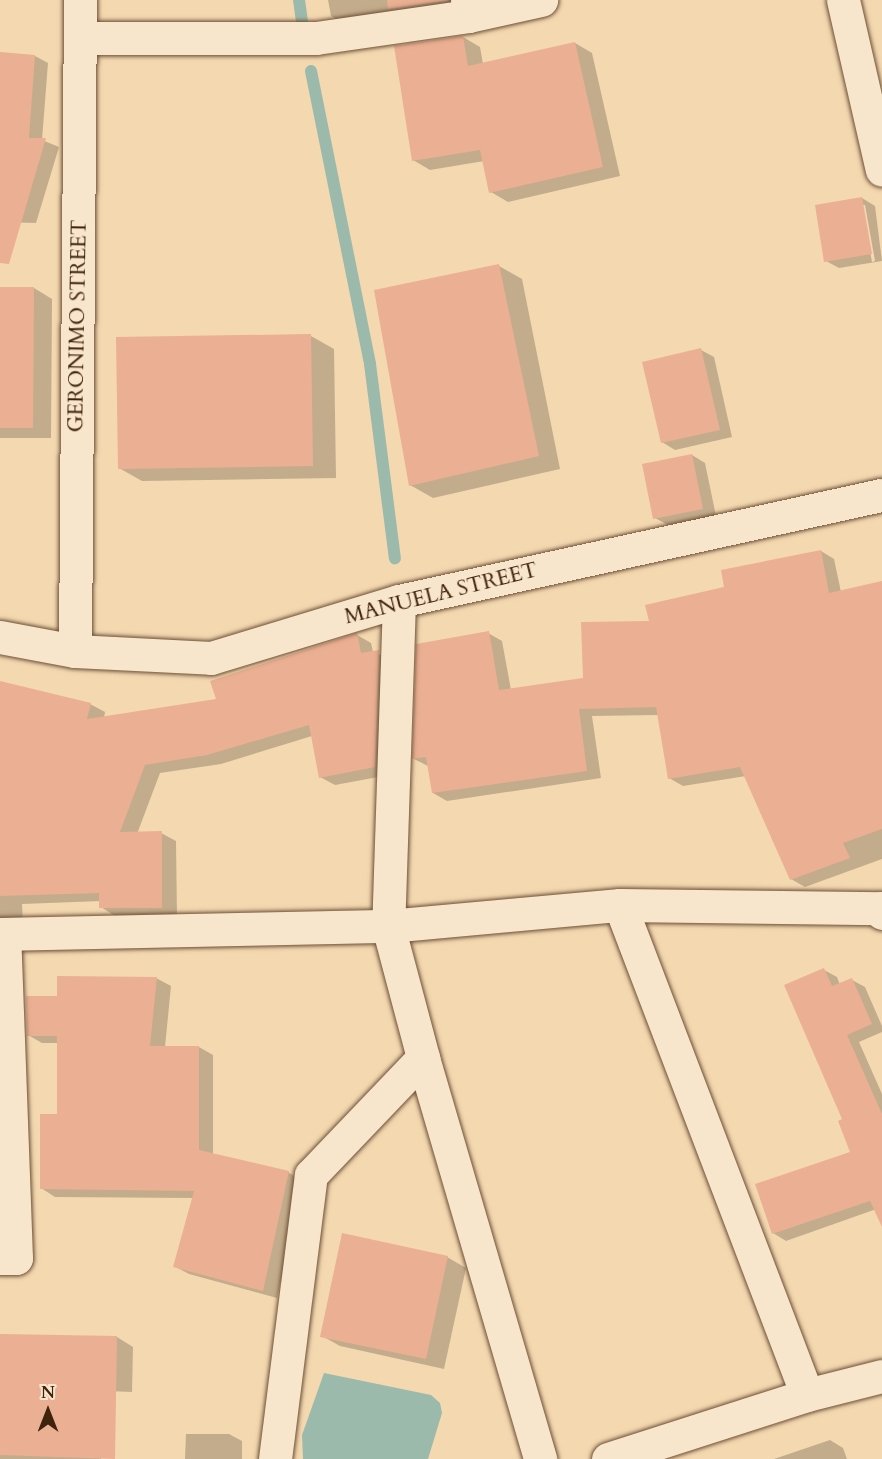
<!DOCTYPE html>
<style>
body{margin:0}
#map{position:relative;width:882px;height:1459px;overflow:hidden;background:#f4d8b0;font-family:Cardo,serif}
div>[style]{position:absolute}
.water>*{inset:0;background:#9cbaab}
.shadow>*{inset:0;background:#0003}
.stream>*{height:12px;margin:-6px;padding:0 6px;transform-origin:6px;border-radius:6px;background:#9cbaab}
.building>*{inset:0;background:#ebaf93}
.roads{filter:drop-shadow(0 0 2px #6d5036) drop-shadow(0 0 2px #6d5036)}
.street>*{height:33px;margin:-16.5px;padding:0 16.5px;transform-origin:16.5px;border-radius:16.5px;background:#f8e6cc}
span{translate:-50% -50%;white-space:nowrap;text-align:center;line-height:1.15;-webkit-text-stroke:6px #f8e6cc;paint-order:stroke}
.street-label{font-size:21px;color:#40230d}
.north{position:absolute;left:18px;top:1381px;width:60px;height:60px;-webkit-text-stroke:4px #f8e6cc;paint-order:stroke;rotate:0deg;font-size:16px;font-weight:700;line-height:24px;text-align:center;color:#40230d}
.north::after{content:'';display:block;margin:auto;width:21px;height:27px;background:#40230d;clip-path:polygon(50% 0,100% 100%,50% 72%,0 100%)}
</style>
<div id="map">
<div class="water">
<i style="clip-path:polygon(324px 1373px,431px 1395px,440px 1403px,442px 1413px,428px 1459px,303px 1459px,302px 1435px)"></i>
</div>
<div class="shadow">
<i style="clip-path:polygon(328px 0,469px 0,348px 26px,331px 16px)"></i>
<i style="clip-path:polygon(463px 37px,480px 47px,483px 64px,575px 43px,592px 53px,620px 176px,508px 202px,491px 192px,484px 161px,430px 170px,413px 160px)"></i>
<i style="clip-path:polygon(0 53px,35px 56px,48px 63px,42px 140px,59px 147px,36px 223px,0 222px)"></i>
<i style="clip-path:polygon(evenodd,862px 198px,875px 206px,882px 261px,839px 268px,826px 261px,862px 198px,862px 205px,865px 205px,875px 261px,872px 262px,862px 205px)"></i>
<i style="clip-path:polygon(499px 266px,522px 279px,560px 469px,433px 498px,410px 485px)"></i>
<i style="clip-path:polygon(0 288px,34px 288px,52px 299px,51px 438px,0 438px)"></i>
<i style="clip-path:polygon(311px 336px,334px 349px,336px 478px,142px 481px,119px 468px)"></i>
<i style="clip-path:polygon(701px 350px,714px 357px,732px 437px,675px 450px,662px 442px)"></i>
<i style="clip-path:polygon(692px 455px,705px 463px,716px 516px,668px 525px,655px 518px)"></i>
<i style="clip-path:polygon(821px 551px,834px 559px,841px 592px,882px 582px,882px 859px,805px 887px,791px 879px,746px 776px,683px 786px,669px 778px,658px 715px,592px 716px,601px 778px,447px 801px,433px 793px,428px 766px,414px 759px,488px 633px,502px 641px,511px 690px,584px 679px,651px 623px,726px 588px)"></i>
<i style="clip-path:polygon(357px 635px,371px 643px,373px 652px,393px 660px,389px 775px,335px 785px,320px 777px,312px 736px,221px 764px,160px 773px,137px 834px,161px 833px,176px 841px,177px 916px,115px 916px,101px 907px,101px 901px,22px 904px,23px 923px,0 924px,0 682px,90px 704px,105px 712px,104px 718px,218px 701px)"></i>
<i style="clip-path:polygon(824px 970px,837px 977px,840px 985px,852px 980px,865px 987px,882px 1026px,882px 1032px,859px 1042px,882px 1094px,882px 1207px,786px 1241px,773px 1233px,852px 1153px)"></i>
<i style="clip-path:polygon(156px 978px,171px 986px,165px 1047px,199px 1047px,213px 1055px,213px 1155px,288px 1172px,302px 1181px,277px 1298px,189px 1274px,174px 1266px,194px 1198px,55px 1197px,41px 1188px,59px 1116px,59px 1043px,42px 1043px,28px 1035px,59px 997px)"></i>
<i style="clip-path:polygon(447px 1257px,466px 1268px,444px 1369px,340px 1346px,322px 1336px)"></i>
<i style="clip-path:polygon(0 1335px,117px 1337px,133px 1347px,132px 1392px,106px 1391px,101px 1459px,0 1459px)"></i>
<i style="clip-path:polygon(186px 1434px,229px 1434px,242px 1441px,242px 1459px,185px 1459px)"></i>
<i style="clip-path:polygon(830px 1440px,843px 1448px,847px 1459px,774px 1459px)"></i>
</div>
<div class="stream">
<i style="left:299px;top:0;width:21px;rotate:82deg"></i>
<i style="left:311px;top:71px;width:299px;rotate:78.6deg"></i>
<i style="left:370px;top:364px;width:196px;rotate:82.7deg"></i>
</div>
<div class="building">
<i style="clip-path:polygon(387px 0,449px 0,388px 9px)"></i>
<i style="clip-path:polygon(463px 36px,468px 66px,575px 42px,603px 167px,489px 193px,480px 150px,412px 161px,394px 46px)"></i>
<i style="clip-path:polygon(0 52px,35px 55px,29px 138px,46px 138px,9px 264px,0 263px)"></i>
<i style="clip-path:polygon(862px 197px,872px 254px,824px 262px,815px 205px)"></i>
<i style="clip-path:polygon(499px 264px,539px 456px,409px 486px,374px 290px)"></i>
<i style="clip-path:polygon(0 287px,34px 287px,33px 428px,0 428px)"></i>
<i style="clip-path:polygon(311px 334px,313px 466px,118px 469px,116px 337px)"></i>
<i style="clip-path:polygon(701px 348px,720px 430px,661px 443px,642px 362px)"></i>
<i style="clip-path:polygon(692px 454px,703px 509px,653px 519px,642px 464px)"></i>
<i style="clip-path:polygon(821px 550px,829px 593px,882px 581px,882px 829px,843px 843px,850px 858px,790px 880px,740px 767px,668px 779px,656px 707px,579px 709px,587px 771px,432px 793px,426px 757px,412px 759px,416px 644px,489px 631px,499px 690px,583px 678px,581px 622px,649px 621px,645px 605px,724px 587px,721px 570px)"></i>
<i style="clip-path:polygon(357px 633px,361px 653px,379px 650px,375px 767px,319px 778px,309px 725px,207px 755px,145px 765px,120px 832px,162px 831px,162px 908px,99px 908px,99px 893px,0 896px,0 681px,91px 703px,87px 719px,216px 699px,210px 681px)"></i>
<i style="clip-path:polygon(824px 968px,832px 986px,852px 978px,872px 1024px,847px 1035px,882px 1114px,882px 1227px,870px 1201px,772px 1234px,755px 1184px,850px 1152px,838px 1121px,842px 1119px,784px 985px)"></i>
<i style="clip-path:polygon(57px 976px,157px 977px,150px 1046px,199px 1046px,199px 1150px,289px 1171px,263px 1291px,173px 1267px,194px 1191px,40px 1189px,40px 1114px,57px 1114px,57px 1036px,27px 1036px,26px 996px,57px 996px)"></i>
<i style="clip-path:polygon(342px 1233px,448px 1256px,426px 1359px,320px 1337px)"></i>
<i style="clip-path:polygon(0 1334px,117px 1336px,115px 1459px,0 1455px)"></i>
</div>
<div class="roads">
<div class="street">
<i style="left:467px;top:0;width:16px;rotate:83deg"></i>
<i style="left:469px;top:16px;width:74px;rotate:-12.5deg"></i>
<i style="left:843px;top:0;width:174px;rotate:77.1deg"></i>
<i style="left:81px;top:38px;width:235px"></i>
<i style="left:316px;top:38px;width:155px;rotate:-8.2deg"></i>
<i style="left:399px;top:601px;width:325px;rotate:91.9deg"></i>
<i style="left:388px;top:926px;width:233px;rotate:-5.2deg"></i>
<i style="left:620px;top:905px;width:261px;rotate:0.7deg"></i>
<i style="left:881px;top:908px;width:5px;rotate:79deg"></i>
<i style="left:0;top:637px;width:76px;rotate:10.6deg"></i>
<i style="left:75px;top:651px;width:136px;rotate:2.9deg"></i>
<i style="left:211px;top:658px;width:196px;rotate:-16.9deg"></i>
<i style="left:399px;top:601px;width:494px;rotate:-12.4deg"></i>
<i style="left:75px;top:651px;width:651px;rotate:-89.56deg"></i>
<i style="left:620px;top:905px;width:524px;rotate:69.11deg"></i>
<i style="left:0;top:934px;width:388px;rotate:-1.2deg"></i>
<i style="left:388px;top:926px;width:137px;rotate:75.1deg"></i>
<i style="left:423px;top:1058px;width:418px;rotate:73.7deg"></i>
<i style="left:0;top:1258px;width:16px"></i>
<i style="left:16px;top:1258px;width:324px;rotate:-92.1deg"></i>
<i style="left:275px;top:1459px;width:286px;rotate:-82.8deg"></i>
<i style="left:311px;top:1175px;width:162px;rotate:-46.3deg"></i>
<i style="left:608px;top:1459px;width:209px;rotate:-17.8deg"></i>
<i style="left:807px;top:1395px;width:77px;rotate:-14.2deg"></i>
</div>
</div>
<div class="street-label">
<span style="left:78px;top:326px;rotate:-89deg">GERONIMO STREET</span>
<span style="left:441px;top:594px;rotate:-14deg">MANUELA STREET</span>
</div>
<div class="north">N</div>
</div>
